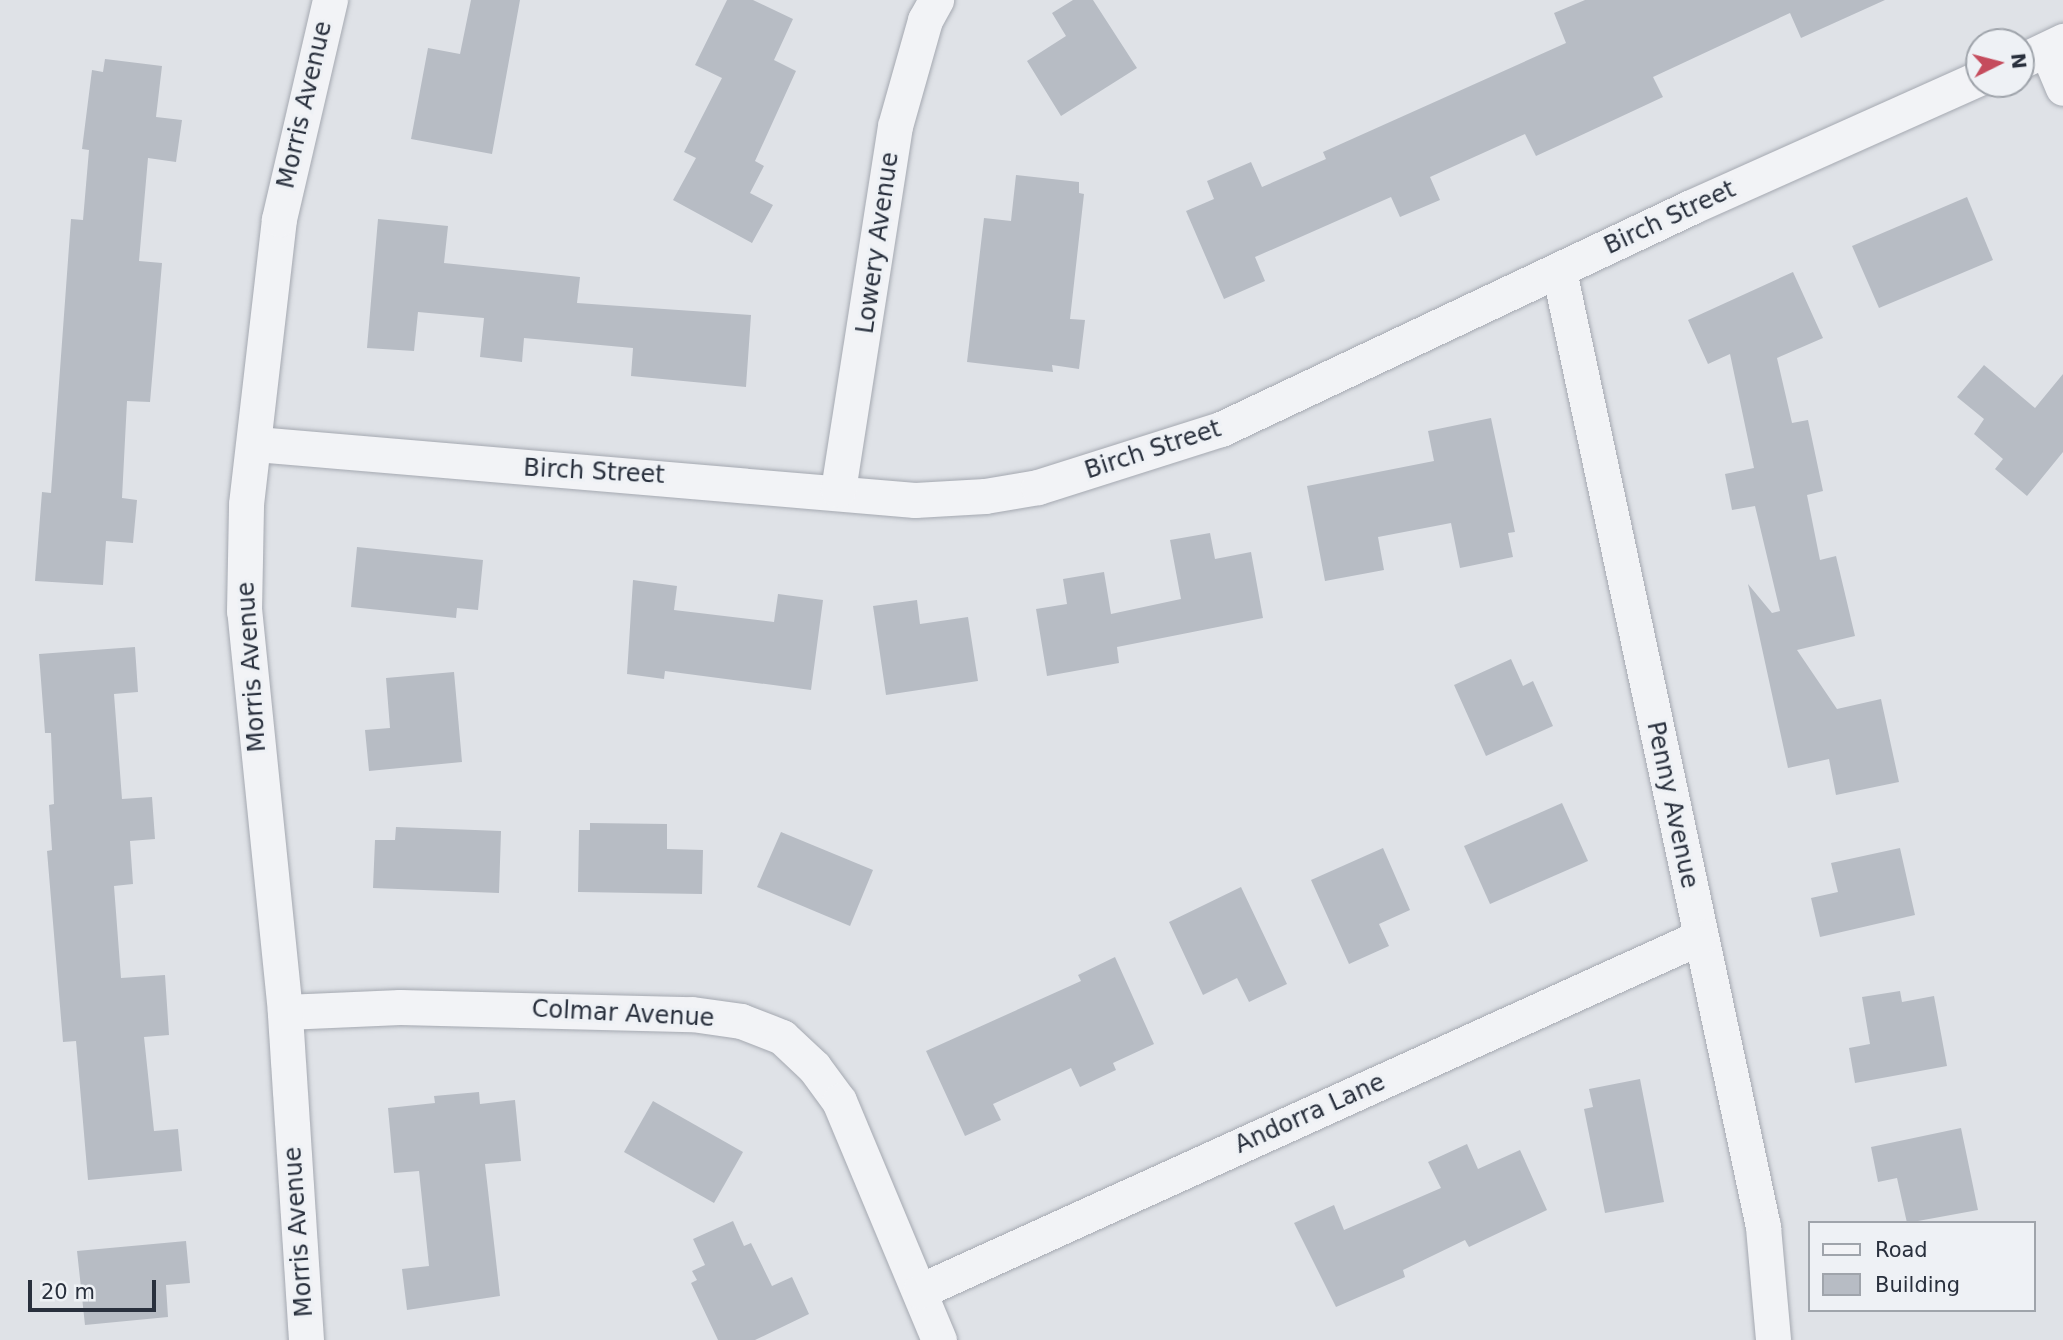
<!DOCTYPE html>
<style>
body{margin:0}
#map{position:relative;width:2063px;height:1340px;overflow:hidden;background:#dfe2e7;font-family:"DejaVu Sans",sans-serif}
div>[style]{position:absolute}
.building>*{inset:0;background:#b7bcc4}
.roads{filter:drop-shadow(0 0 2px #a5a9b1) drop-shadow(0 0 2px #a5a9b1)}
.street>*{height:35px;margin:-17.5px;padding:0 17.5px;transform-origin:17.5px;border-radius:17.5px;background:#f2f3f6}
span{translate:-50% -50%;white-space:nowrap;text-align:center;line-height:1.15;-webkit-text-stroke:6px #eef1f5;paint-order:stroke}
.street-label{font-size:24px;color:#29303d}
.legend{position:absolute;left:1808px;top:1221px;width:228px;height:91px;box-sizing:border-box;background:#eef1f5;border:2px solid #9fa4ab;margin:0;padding:9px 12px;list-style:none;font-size:21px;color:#29303d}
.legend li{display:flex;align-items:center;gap:14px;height:35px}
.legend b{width:35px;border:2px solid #9fa4ab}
.north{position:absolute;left:1965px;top:28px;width:70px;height:70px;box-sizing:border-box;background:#eef1f5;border:2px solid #9fa4ab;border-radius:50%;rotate:84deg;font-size:19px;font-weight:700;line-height:28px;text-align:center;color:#29303d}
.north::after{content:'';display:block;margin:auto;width:24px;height:32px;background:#c54c5d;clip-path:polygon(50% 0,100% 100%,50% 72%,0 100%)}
.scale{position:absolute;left:28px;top:1280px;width:128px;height:32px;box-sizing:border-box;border:4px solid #29303d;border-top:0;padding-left:9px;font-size:21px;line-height:24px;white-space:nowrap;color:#29303d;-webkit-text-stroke:5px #eef1f5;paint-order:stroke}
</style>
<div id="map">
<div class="building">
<i style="clip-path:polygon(471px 0,520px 0,492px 154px,411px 139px,428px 48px,460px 54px)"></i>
<i style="clip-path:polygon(727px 0,753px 0,793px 19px,774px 60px,796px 71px,755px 161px,764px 166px,750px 193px,773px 205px,752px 243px,673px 200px,696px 158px,684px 152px,722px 78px,695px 65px)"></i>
<i style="clip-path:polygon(1073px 0,1093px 0,1137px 68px,1061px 116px,1027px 61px,1066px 36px,1052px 13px)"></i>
<i style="clip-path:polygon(1585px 0,1885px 0,1801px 38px,1790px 13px,1653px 77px,1663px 97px,1573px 139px,1536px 156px,1525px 134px,1430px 177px,1440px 200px,1400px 217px,1391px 197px,1255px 257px,1265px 281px,1224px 299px,1186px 211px,1214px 199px,1207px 181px,1251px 162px,1262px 187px,1326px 159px,1323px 152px,1566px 43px,1554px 13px)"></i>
<i style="clip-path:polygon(105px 59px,162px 66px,156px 117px,182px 120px,176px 162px,148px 158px,139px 261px,162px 263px,150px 402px,127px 401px,122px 498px,137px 500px,133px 543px,106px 541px,103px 585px,35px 581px,42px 492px,51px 493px,71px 219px,83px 220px,89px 150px,82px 149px,92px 70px,103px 72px)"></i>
<i style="clip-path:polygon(1016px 175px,1079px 182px,1079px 193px,1084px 194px,1070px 319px,1085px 320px,1079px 369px,1052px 365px,1053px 372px,967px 362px,984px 218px,1011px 221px)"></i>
<i style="clip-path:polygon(1967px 197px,1993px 260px,1879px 308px,1852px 246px)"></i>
<i style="clip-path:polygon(378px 219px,448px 226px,444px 263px,580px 277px,577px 303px,751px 315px,746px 387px,631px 376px,633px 348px,524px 338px,522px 362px,480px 357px,484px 318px,418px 312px,414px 351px,367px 348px)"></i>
<i style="clip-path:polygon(1793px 272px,1823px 338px,1777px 358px,1792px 423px,1808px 420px,1823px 491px,1807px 495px,1820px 560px,1836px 556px,1855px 636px,1797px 650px,1837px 709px,1881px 699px,1899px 782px,1836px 795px,1829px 759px,1788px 768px,1748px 584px,1772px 613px,1780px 611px,1755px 506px,1732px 510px,1725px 474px,1754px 468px,1730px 354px,1708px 364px,1688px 320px)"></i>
<i style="clip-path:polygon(1984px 365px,2035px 408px,2063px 374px,2063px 452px,2027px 496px,1995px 469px,2003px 459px,1974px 434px,1984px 419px,1957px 397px)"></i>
<i style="clip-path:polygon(1491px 418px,1515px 532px,1508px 533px,1513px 557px,1460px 568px,1451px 523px,1378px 537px,1384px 570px,1325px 581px,1307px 486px,1434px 461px,1428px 431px)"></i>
<i style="clip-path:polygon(1210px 533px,1215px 559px,1251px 552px,1263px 618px,1117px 647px,1119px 663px,1047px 676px,1036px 609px,1067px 604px,1063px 579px,1104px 572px,1111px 614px,1181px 599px,1170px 540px)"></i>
<i style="clip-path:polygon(357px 547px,483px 560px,478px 610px,457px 608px,456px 618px,351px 607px)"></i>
<i style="clip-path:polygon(633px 580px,677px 586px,674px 610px,774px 622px,778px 594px,823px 600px,811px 690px,665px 671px,664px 679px,627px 674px)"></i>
<i style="clip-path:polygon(917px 600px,920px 624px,968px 617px,978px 681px,886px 695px,873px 606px)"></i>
<i style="clip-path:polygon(135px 647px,138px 692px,114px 694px,122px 799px,152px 797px,155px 839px,130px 841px,133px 884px,114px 886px,121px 978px,165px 975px,169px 1035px,144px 1037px,154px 1131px,178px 1129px,182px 1171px,88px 1180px,76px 1041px,63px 1042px,47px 851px,52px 850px,49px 805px,54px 804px,51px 733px,45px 733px,39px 654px)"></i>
<i style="clip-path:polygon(1511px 659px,1523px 686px,1533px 681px,1553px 726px,1486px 756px,1454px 685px)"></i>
<i style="clip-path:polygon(454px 672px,462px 762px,369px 771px,365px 730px,390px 728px,386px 678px)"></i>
<i style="clip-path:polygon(1562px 803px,1588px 861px,1490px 904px,1464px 846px)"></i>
<i style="clip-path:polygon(590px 823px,667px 824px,667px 849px,703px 850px,702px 894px,578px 892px,579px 830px,590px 830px)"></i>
<i style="clip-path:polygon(396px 827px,501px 831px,499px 893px,373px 888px,375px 840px,395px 840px)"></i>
<i style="clip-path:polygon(781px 832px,873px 870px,850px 926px,757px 887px)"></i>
<i style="clip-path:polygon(1383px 848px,1410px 910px,1379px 924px,1389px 946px,1349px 964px,1311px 880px)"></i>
<i style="clip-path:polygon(1900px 848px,1915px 915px,1820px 937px,1811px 898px,1838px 892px,1831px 863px)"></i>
<i style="clip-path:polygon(1241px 887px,1287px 984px,1249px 1002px,1237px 978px,1203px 995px,1169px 922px)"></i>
<i style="clip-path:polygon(1115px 957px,1154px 1044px,1113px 1063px,1116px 1070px,1080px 1087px,1071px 1068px,993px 1104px,1001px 1120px,965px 1136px,926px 1051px,1081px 981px,1078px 975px)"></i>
<i style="clip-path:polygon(1900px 991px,1902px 1002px,1934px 996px,1947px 1066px,1855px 1083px,1849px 1048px,1870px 1044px,1862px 997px)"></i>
<i style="clip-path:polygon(1640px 1079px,1664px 1202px,1605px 1213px,1584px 1109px,1593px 1107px,1589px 1089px)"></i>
<i style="clip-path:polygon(479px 1092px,480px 1104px,515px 1100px,521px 1161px,485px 1164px,500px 1296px,407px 1310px,402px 1269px,429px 1266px,419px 1171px,394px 1173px,388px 1108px,435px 1103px,434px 1096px)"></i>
<i style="clip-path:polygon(653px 1101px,743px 1152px,714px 1203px,624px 1152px)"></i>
<i style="clip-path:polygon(1961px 1128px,1978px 1210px,1907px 1223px,1897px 1178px,1878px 1182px,1871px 1147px)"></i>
<i style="clip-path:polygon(1467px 1144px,1478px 1169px,1520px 1150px,1547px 1210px,1469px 1247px,1465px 1240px,1403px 1270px,1405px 1277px,1336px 1307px,1294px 1223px,1334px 1205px,1344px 1230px,1441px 1188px,1428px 1162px)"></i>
<i style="clip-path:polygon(733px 1221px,744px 1246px,751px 1243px,772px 1286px,792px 1277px,809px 1314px,755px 1340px,718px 1340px,691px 1283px,697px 1280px,692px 1271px,705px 1265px,693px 1239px)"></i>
<i style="clip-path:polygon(186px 1241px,190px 1283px,166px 1285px,168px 1317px,85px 1325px,77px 1251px)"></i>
</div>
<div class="roads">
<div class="street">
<i style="left:2047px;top:50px;width:41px;rotate:67.2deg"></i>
<i style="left:2021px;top:61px;width:47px;rotate:-25.5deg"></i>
<i style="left:1559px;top:271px;width:978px;rotate:77.95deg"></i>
<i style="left:1763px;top:1227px;width:113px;rotate:84.9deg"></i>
<i style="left:256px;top:444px;width:661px;rotate:4.86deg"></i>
<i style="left:915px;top:500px;width:70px;rotate:-3.3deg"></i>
<i style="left:985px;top:496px;width:54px;rotate:-9.6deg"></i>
<i style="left:1038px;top:487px;width:192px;rotate:-17.6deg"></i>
<i style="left:1221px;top:429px;width:520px;rotate:-25.28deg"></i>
<i style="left:1691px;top:207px;width:316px;rotate:-24.1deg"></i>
<i style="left:838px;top:490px;width:368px;rotate:-81.1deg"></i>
<i style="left:895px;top:126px;width:110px;rotate:-74.2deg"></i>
<i style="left:925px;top:20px;width:23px;rotate:-61deg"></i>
<i style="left:285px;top:1012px;width:115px;rotate:-2.5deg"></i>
<i style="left:400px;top:1007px;width:292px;rotate:1.4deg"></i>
<i style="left:692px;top:1014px;width:49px;rotate:8.1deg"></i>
<i style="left:741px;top:1021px;width:44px;rotate:21.3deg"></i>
<i style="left:782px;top:1037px;width:44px;rotate:43.2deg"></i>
<i style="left:814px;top:1067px;width:42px;rotate:53.7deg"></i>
<i style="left:839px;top:1101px;width:259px;rotate:67.3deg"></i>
<i style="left:920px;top:1291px;width:857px;rotate:-24.41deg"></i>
<i style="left:306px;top:1340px;width:329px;rotate:-93.7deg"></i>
<i style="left:285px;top:1012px;width:403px;rotate:-95.8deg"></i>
<i style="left:244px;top:611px;width:107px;rotate:-88.9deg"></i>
<i style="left:246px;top:504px;width:287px;rotate:-83.4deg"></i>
<i style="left:279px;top:219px;width:225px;rotate:-76.9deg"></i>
</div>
</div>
<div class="street-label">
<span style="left:305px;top:105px;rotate:-77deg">Morris Avenue</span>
<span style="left:1670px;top:218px;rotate:-25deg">Birch Street</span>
<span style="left:878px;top:243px;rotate:-82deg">Lowery Avenue</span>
<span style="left:1153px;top:450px;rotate:-18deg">Birch Street</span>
<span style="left:594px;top:472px;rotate:3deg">Birch Street</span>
<span style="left:252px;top:667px;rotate:-94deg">Morris Avenue</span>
<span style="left:1672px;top:805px;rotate:78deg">Penny Avenue</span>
<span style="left:623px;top:1014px;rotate:3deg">Colmar Avenue</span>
<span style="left:1310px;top:1114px;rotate:-24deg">Andorra Lane</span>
<span style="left:299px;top:1232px;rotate:-94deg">Morris Avenue</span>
</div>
<ul class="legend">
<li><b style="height:9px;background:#f2f3f6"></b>Road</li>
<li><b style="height:19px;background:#b7bcc4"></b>Building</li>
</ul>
<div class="north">N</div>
<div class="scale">20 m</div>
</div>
